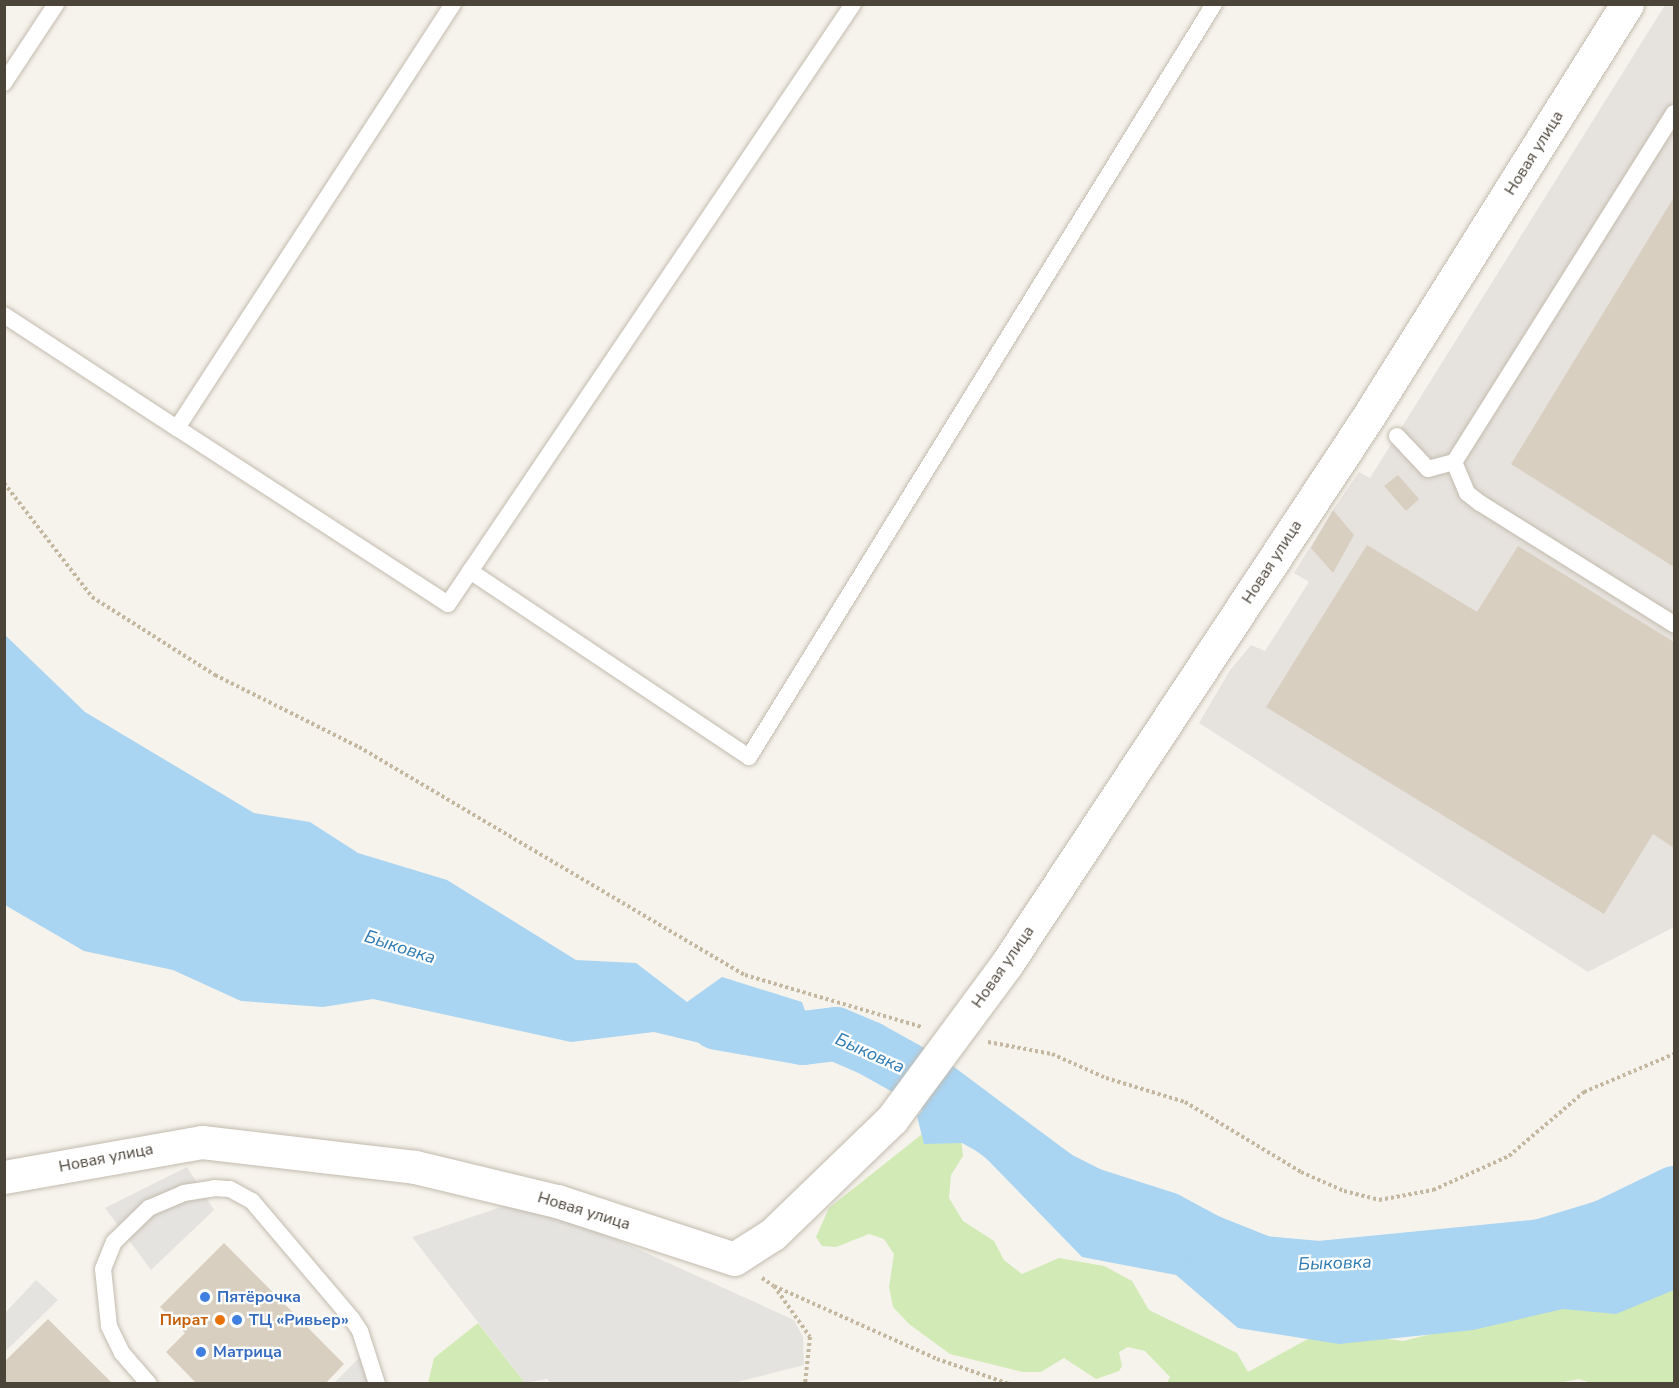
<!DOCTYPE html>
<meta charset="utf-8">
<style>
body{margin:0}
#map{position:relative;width:1679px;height:1388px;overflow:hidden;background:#f6f3ec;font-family:"Nunito Sans",sans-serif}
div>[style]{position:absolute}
.industrial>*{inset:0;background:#e6e2dd}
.green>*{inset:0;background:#d2eab5}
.parking>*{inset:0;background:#e5e3e0}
.water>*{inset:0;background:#a9d4f2}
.river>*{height:54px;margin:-27px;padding:0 27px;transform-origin:27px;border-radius:27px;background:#a9d4f2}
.building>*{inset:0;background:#d8cfc1}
.path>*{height:4px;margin-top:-2px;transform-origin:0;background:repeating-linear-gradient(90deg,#c4b79f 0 3px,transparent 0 6px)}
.roads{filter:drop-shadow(0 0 2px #c2bbae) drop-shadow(0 0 2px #c2bbae)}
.service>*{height:16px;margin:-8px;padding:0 8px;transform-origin:8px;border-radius:8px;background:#fff}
.minor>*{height:33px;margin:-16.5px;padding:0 16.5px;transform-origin:16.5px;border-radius:16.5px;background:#fff}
.dots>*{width:16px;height:16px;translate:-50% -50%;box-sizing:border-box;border:3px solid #fff;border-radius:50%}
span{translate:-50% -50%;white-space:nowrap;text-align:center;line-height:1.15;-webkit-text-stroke:4.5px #fff;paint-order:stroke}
.street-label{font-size:16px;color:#4b4439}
.shop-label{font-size:16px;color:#366cbe;font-weight:700}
.left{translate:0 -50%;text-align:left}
.food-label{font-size:16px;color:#c56008;font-weight:700}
.right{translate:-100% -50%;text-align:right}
.water-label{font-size:18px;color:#2e7ab2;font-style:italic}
.frame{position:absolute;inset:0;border:6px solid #4b4439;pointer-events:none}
</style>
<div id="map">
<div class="industrial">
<i style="clip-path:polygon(1665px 5px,1674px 5px,1674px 927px,1588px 972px,1199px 723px,1230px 670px,1251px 645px,1265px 651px,1309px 582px,1294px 573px,1333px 510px,1359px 472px,1370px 478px)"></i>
</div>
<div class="green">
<i style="clip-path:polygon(931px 1127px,961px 1139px,963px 1156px,951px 1175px,949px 1198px,963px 1221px,994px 1241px,1004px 1260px,1022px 1274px,1059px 1258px,1104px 1266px,1132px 1281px,1149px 1310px,1237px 1353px,1248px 1372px,1306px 1340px,1332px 1332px,1403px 1341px,1674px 1273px,1674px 1383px,1591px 1383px,1579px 1379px,1553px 1384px,1167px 1383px,1170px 1377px,1145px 1351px,1128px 1347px,1119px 1352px,1122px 1366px,1119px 1371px,1096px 1379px,1064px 1358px,1041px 1372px,1023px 1372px,950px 1354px,909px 1324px,893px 1307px,889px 1287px,894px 1254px,884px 1239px,869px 1234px,836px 1247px,822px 1246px,816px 1237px,829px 1208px)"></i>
<i style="clip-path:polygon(478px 1323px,525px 1383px,428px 1383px,434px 1358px)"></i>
</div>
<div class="parking">
<i style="clip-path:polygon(187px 1167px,214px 1210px,151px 1270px,105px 1208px)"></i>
<i style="clip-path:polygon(519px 1201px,541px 1205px,794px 1320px,803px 1337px,804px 1365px,733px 1383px,552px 1384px,547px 1379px,525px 1383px,412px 1237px)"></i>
<i style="clip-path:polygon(36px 1280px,58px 1300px,5px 1352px,5px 1313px)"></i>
<i style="clip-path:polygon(366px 1351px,377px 1383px,334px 1383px)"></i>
</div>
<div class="water">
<i style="clip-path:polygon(4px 634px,85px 712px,254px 813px,310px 822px,358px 853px,447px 880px,576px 960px,636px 963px,687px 1002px,722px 977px,802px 1002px,810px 1025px,774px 1046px,708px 1045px,654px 1032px,571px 1042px,373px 999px,323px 1007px,241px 1001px,173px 970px,84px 951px,5px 905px)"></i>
<i style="clip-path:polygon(933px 1100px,947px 1102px,1052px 1197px,1137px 1235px,1323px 1284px,1589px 1256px,1648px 1221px,1674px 1198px,1674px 1290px,1616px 1314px,1563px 1309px,1473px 1330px,1339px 1344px,1238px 1328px,1176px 1275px,1082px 1257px,982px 1154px,962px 1143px,924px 1144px,917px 1116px)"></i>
</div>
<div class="river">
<i style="left:717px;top:1023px;width:87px;rotate:9.9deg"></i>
<i style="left:803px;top:1038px;width:33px;rotate:-7deg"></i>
<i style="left:836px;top:1034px;width:36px;rotate:23deg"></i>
<i style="left:869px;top:1048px;width:64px;rotate:29deg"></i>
<i style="left:925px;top:1079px;width:166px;rotate:36.7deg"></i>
<i style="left:1058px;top:1178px;width:35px;rotate:27deg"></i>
<i style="left:1089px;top:1194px;width:82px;rotate:17.8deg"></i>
<i style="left:1167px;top:1219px;width:47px;rotate:28.2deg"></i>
<i style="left:1208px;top:1241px;width:59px;rotate:21.8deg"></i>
<i style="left:1263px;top:1263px;width:55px;rotate:5.2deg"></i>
<i style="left:1318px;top:1268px;width:224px;rotate:-5.6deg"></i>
<i style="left:1541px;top:1246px;width:66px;rotate:-16.8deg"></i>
<i style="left:1604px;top:1227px;width:78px;rotate:-25.9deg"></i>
</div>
<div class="building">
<i style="clip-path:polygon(1674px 197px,1674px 567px,1511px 464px)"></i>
<i style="clip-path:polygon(1398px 475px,1419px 499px,1406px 511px,1384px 486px)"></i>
<i style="clip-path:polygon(1333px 510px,1354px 535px,1333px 573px,1311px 548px)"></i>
<i style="clip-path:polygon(1367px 545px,1477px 612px,1518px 546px,1674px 642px,1674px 848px,1653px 834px,1604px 914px,1266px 707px)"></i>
<i style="clip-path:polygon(224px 1243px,344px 1364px,325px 1384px,197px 1384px,166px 1352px,185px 1333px,160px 1307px)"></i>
<i style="clip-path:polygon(48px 1319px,111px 1382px,109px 1384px,4px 1384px,4px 1362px)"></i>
</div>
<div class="path">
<i style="left:4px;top:483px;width:144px;rotate:52.3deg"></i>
<i style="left:92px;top:597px;width:146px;rotate:32.4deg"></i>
<i style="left:215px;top:675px;width:161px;rotate:26.6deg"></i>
<i style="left:359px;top:747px;width:448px;rotate:30.6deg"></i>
<i style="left:745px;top:975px;width:184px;rotate:16.4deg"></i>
<i style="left:988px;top:1042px;width:65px;rotate:10.6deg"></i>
<i style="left:1052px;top:1054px;width:59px;rotate:24deg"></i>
<i style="left:1106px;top:1078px;width:83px;rotate:16.9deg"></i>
<i style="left:1185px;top:1102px;width:135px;rotate:31.1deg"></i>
<i style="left:1301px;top:1172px;width:47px;rotate:23.8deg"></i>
<i style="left:1344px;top:1191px;width:36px;rotate:14deg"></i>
<i style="left:1379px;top:1200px;width:55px;rotate:-10.5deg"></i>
<i style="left:1433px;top:1190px;width:83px;rotate:-24.1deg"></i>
<i style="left:1509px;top:1156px;width:99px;rotate:-40.5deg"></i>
<i style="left:1584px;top:1092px;width:98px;rotate:-22.9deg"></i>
<i style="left:762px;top:1278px;width:14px;rotate:34deg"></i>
<i style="left:774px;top:1286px;width:62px;rotate:54.8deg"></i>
<i style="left:810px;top:1337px;width:47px;rotate:96.1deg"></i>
<i style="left:774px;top:1286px;width:179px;rotate:24.1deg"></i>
<i style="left:937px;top:1359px;width:76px;rotate:19.1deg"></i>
<i style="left:196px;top:1384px;width:1px;rotate:-45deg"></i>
</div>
<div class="roads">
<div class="service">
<i style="left:4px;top:83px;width:95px;rotate:-56.6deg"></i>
<i style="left:1674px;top:113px;width:413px;rotate:122.2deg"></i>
<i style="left:1454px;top:462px;width:34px;rotate:67deg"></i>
<i style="left:1467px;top:493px;width:16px;rotate:38deg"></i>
<i style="left:1480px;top:503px;width:229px;rotate:32deg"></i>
<i style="left:4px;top:315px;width:207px;rotate:33.2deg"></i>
<i style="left:177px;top:428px;width:506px;rotate:-56.94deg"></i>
<i style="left:177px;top:428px;width:323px;rotate:33deg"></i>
<i style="left:448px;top:604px;width:724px;rotate:-55.98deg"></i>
<i style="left:1397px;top:436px;width:45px;rotate:46.8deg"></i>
<i style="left:1428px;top:469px;width:27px;rotate:-15deg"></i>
<i style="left:470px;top:571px;width:335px;rotate:33.7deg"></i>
<i style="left:749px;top:757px;width:885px;rotate:-58.3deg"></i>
<i style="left:149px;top:1384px;width:41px;rotate:-131.1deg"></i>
<i style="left:122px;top:1353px;width:30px;rotate:-116deg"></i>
<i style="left:109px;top:1326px;width:57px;rotate:-96deg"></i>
<i style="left:103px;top:1269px;width:29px;rotate:-68deg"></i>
<i style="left:114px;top:1242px;width:49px;rotate:-44.2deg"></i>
<i style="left:149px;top:1208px;width:38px;rotate:-23deg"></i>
<i style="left:184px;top:1193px;width:30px;rotate:-9deg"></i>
<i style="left:214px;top:1188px;width:16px;rotate:4deg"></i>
<i style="left:230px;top:1189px;width:25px;rotate:29deg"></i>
<i style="left:252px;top:1201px;width:155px;rotate:49.7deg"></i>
<i style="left:352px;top:1319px;width:14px;rotate:56deg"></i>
<i style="left:360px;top:1331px;width:56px;rotate:72.2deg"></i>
</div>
<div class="minor">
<i style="left:4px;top:1177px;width:201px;rotate:-10deg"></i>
<i style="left:202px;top:1142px;width:214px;rotate:6.7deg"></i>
<i style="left:415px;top:1167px;width:146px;rotate:13.5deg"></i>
<i style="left:557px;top:1201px;width:186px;rotate:18.1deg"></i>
<i style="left:734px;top:1259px;width:46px;rotate:-32.7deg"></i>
<i style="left:773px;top:1234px;width:165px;rotate:-44deg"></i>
<i style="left:892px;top:1119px;width:192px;rotate:-53.5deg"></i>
<i style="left:1006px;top:965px;width:657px;rotate:-56.55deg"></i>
<i style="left:1368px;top:417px;width:487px;rotate:-57.9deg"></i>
</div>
</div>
<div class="dots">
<i style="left:205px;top:1297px;background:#3f7fe0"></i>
<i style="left:220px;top:1320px;background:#e8710a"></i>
<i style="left:237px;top:1320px;background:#3f7fe0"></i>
<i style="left:201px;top:1352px;background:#3f7fe0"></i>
</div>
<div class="street-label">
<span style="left:1534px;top:153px;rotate:-58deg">Новая улица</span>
<span style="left:1272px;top:562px;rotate:-57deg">Новая улица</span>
<span style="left:1003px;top:967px;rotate:-55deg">Новая улица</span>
<span style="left:106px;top:1158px;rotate:-11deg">Новая улица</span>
<span style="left:584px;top:1211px;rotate:17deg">Новая улица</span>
</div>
<div class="shop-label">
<span class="left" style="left:217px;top:1297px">Пятёрочка</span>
<span class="left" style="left:249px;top:1320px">ТЦ «Ривьер»</span>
<span class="left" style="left:213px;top:1352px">Матрица</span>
</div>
<div class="food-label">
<span class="right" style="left:208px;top:1320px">Пират</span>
</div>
<div class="water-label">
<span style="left:400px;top:947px;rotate:18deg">Быковка</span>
<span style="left:870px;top:1053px;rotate:24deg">Быковка</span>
<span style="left:1335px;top:1263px;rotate:-2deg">Быковка</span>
</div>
<div class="frame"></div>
</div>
